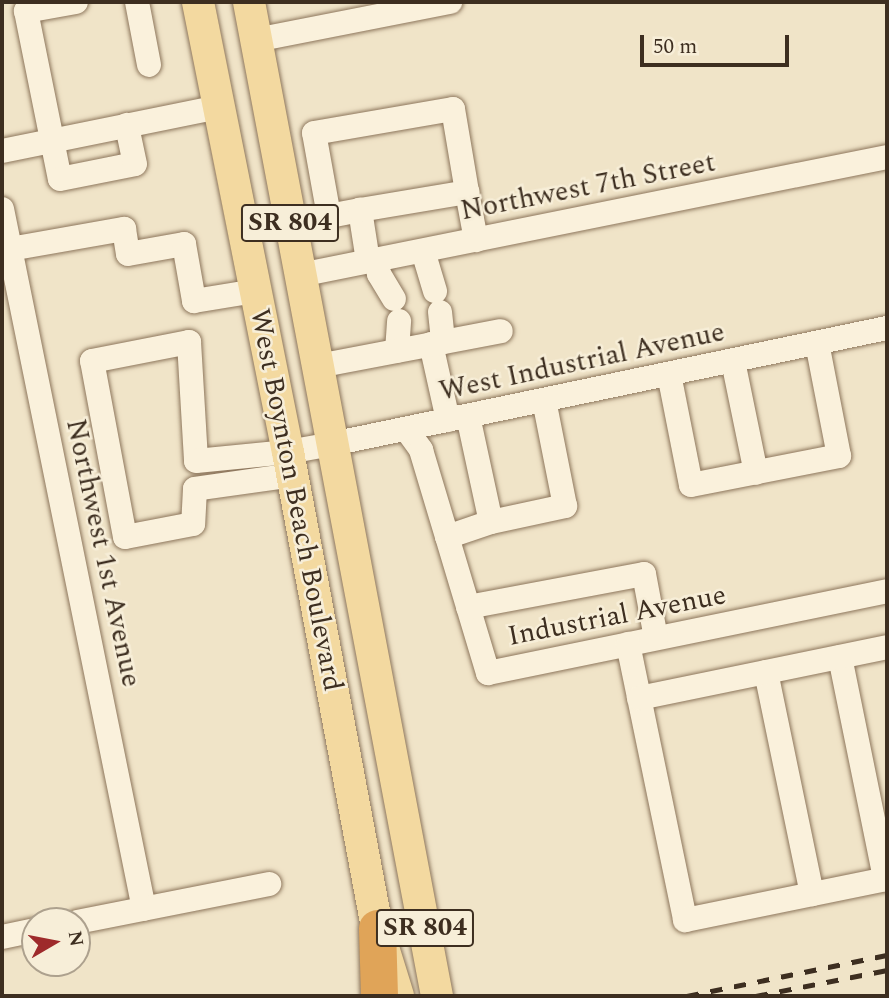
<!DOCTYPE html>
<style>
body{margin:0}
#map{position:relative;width:889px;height:998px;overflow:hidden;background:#f0e4c8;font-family:Spectral,serif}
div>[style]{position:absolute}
.roads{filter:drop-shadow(0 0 2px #8d765c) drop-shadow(0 0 2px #8d765c)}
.minor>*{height:24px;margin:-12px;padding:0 12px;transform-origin:12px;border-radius:12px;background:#faf1dc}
.major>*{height:32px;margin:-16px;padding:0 16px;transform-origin:16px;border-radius:16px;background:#f3d9a0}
.highway>*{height:37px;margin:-18.5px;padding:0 18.5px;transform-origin:18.5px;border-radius:18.5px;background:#e0a458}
.rail>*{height:5px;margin-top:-2.5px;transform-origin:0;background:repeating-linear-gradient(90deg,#3d2e20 0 12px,transparent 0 24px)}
span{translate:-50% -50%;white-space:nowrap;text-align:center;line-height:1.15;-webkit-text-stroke:5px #f7eed8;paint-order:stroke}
.shield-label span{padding:2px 5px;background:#f7eed8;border:2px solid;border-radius:5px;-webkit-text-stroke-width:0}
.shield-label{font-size:26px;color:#3d2e20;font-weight:700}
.street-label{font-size:28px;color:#3d2e20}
.frame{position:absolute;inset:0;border:4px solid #3d2e20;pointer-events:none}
.north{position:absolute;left:21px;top:907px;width:70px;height:70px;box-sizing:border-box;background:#f7eed8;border:2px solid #ada18e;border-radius:50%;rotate:80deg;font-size:19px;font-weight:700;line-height:28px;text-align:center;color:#3d2e20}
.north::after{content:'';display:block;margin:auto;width:24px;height:32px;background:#9e2a2b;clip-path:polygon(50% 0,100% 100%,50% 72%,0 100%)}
.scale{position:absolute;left:640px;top:35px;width:149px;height:32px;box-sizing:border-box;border:4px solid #3d2e20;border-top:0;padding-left:9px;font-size:21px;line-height:24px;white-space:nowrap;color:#3d2e20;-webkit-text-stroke:5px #f7eed8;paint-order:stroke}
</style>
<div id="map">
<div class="roads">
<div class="minor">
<i style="left:76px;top:2px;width:51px;rotate:169.8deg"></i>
<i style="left:26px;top:11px;width:171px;rotate:78.6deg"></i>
<i style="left:60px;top:179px;width:76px;rotate:-11.3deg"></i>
<i style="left:135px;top:164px;width:40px;rotate:-102deg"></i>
<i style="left:137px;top:2px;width:64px;rotate:79.2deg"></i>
<i style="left:256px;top:40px;width:198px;rotate:-11.1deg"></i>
<i style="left:2px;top:151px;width:220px;rotate:-11.5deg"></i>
<i style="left:2px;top:209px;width:714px;rotate:78.53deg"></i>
<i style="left:360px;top:210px;width:32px;rotate:169deg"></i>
<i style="left:329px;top:216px;width:84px;rotate:-100.2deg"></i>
<i style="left:314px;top:133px;width:141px;rotate:-9.8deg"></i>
<i style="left:453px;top:109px;width:84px;rotate:80.4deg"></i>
<i style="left:10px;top:249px;width:116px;rotate:-10deg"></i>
<i style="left:124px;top:229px;width:25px;rotate:81deg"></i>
<i style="left:128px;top:254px;width:57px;rotate:-10.1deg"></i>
<i style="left:184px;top:244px;width:58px;rotate:80deg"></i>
<i style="left:194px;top:301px;width:62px;rotate:-9.3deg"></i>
<i style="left:423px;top:251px;width:42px;rotate:73.3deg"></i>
<i style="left:376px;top:260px;width:14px;rotate:78deg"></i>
<i style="left:379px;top:274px;width:29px;rotate:59deg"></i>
<i style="left:368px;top:261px;width:52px;rotate:-98.9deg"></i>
<i style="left:360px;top:210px;width:109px;rotate:-9.5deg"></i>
<i style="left:467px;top:192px;width:49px;rotate:79.4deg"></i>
<i style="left:300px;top:275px;width:599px;rotate:-11.37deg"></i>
<i style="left:440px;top:312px;width:30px;rotate:84deg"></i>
<i style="left:431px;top:344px;width:78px;rotate:77.4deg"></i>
<i style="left:397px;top:351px;width:30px;rotate:-86deg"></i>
<i style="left:733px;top:361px;width:114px;rotate:78.4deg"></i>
<i style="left:318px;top:366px;width:186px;rotate:-10.8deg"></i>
<i style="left:669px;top:374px;width:113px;rotate:78.8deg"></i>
<i style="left:691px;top:485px;width:151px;rotate:-11.1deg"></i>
<i style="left:839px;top:456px;width:115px;rotate:-101deg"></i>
<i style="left:468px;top:416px;width:108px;rotate:77.8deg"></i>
<i style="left:491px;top:522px;width:76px;rotate:-12.2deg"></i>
<i style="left:565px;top:506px;width:108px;rotate:-101.2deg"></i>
<i style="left:406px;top:429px;width:26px;rotate:54deg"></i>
<i style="left:421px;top:450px;width:233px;rotate:73.3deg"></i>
<i style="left:488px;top:673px;width:407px;rotate:-11.6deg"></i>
<i style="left:293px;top:475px;width:99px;rotate:171.9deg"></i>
<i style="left:195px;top:489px;width:35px;rotate:93deg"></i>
<i style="left:193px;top:524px;width:69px;rotate:169.2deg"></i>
<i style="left:125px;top:537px;width:179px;rotate:-100.6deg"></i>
<i style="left:92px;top:361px;width:99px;rotate:-11.1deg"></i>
<i style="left:189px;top:342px;width:119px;rotate:86.6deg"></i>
<i style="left:196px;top:461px;width:92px;rotate:-5.6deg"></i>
<i style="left:288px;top:452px;width:45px;rotate:-10.3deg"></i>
<i style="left:332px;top:444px;width:567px;rotate:-11.81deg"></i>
<i style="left:447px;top:537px;width:46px;rotate:-18.8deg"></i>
<i style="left:468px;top:607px;width:179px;rotate:-10.6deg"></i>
<i style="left:644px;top:574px;width:65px;rotate:79.4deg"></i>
<i style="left:628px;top:644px;width:282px;rotate:78.3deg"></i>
<i style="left:685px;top:920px;width:206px;rotate:-11.5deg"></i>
<i style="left:840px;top:657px;width:227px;rotate:78.5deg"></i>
<i style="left:766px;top:672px;width:227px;rotate:78.3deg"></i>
<i style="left:639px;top:698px;width:253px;rotate:-11.6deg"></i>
<i style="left:77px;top:922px;width:196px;rotate:-11.2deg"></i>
<i style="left:2px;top:937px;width:34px;rotate:-12deg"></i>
</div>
<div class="major">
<i style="left:198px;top:2px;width:459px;rotate:78.7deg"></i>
<i style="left:288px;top:452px;width:484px;rotate:79.4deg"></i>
<i style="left:377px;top:928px;width:71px;rotate:72.8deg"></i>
<i style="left:249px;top:2px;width:1012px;rotate:79.29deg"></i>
</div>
<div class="highway">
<i style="left:377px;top:928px;width:68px;rotate:88.3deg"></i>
</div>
</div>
<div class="rail">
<i style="left:687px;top:996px;width:204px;rotate:-11.6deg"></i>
<i style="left:756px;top:996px;width:134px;rotate:-11.2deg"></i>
</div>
<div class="shield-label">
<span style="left:290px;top:223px">SR 804</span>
<span style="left:425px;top:928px">SR 804</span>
</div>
<div class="street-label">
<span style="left:588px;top:187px;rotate:-11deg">Northwest 7th Street</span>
<span style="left:582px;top:362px;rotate:-12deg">West Industrial Avenue</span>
<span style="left:296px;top:500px;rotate:79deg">West Boynton Beach Boulevard</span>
<span style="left:103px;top:553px;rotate:78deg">Northwest 1st Avenue</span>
<span style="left:617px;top:616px;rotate:-11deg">Industrial Avenue</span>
</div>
<div class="frame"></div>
<div class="north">N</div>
<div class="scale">50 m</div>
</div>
